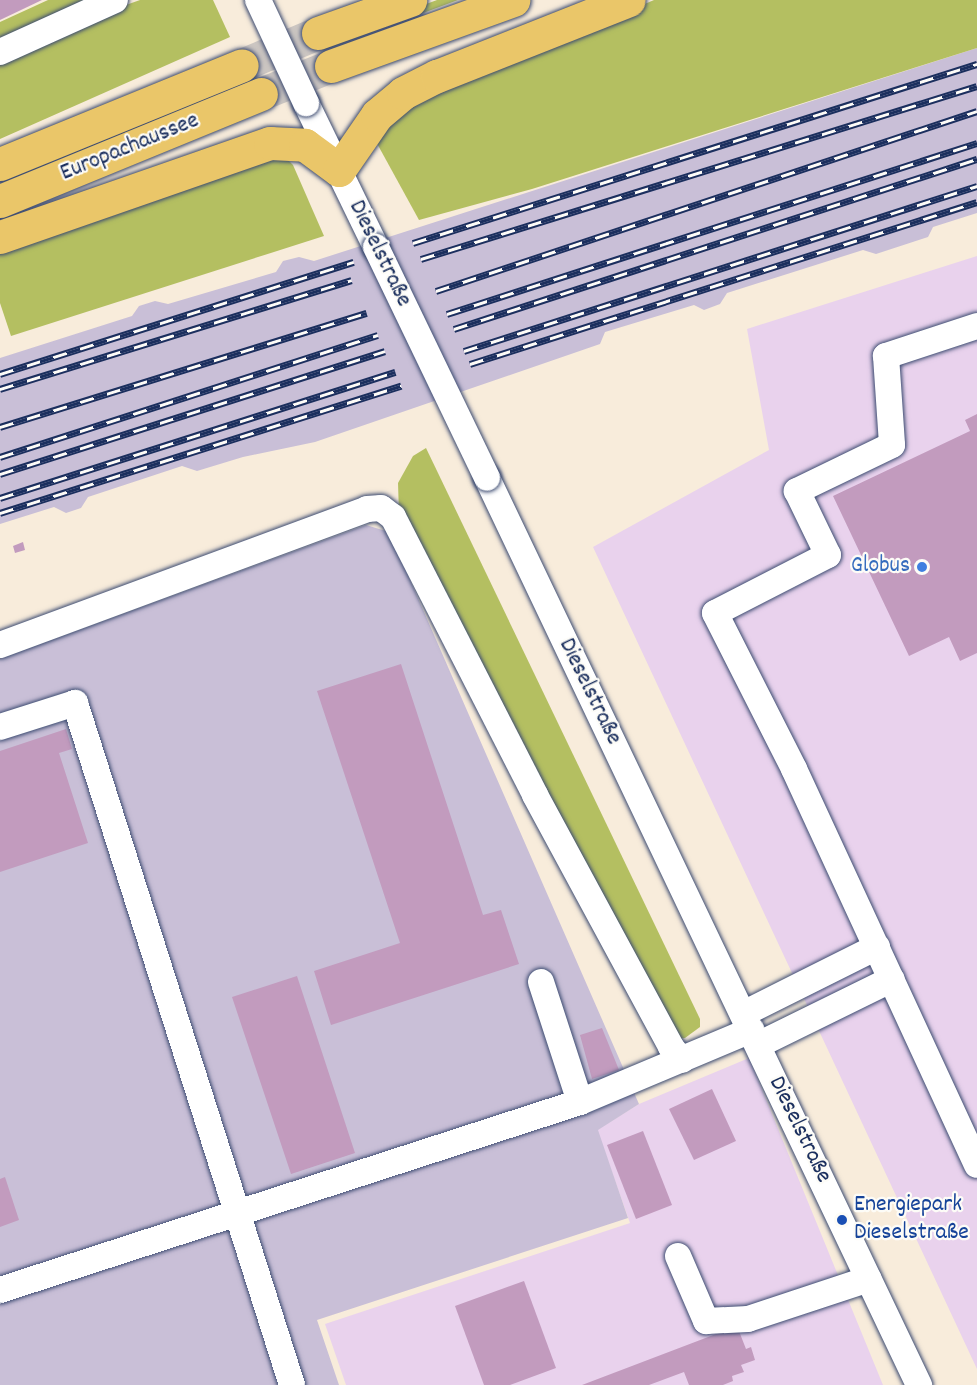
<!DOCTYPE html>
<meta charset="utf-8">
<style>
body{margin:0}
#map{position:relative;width:977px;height:1385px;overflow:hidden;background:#f8ecdb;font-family:Dekko,sans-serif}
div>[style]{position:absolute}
.built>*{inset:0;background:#e9d2ed}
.industrial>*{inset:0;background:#c9bfd7}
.green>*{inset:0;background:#b4bf61}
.building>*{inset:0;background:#c29bbe}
.major-tunnel>*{height:33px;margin-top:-16.5px;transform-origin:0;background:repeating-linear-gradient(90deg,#ccc6c2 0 33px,transparent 0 49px)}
.roads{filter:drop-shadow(0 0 2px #3c4b71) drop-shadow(0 0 2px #3c4b71)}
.minor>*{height:26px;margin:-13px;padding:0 13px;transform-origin:13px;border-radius:13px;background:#fff}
.major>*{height:33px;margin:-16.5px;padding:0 16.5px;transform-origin:16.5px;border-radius:16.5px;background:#eac669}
.rail>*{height:7px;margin-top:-3.5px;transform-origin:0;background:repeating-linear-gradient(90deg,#fdfcf7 0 14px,#1b2f5e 0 28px);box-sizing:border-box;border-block:2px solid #1b2f5e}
.bridges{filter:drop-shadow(0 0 2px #3c4b71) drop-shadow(0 0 2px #3c4b71)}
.minor-bridge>*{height:26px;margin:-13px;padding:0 13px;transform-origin:13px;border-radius:13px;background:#fff}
.dots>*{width:16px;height:16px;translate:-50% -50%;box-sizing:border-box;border:3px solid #fdfcf7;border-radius:50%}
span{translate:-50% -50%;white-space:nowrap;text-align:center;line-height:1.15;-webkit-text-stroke:4.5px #fdfcf7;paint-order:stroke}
.street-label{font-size:24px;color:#1b2f5e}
.shop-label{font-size:24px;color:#366cbe}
.right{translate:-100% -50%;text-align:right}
.transit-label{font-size:24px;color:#164399}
.left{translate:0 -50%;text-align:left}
</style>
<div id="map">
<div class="built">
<i style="clip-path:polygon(977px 256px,977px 1369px,593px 547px,769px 450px,747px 329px)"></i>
<i style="clip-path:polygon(749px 1058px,883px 1385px,346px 1385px,325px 1324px,630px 1223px,597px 1130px,639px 1104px)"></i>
</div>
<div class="industrial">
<i style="clip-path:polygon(977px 48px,977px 213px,933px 227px,928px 237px,876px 254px,863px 250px,727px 293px,720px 304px,704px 310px,694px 305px,605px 332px,600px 344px,315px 442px,243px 457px,197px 471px,182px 466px,88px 497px,81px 508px,66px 513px,54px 507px,0 524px,0 358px,132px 316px,139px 306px,155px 301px,168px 304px,276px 272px,283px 261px,299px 257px,314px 261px)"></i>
<i style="clip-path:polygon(366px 525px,389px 532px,639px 1104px,598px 1130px,628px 1218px,317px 1320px,339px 1385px,0 1385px,0 659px)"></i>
</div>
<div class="green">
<i style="clip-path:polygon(48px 0,95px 0,0 44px,0 22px)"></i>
<i style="clip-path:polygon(140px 0,213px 0,230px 37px,0 139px,0 56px,56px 30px)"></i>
<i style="clip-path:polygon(437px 0,458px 0,324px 50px,321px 43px)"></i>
<i style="clip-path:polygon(654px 0,977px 0,977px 48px,532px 189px,419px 220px,374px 138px,391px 113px)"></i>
<i style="clip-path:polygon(285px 157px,293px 165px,324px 236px,11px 336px,0 303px,0 249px,253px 159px)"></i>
<i style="clip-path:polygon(426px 448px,700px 1019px,700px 1027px,685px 1038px,677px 1039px,399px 514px,398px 483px,413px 456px)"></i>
</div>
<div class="building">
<i style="clip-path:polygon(0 0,42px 0,0 20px)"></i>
<i style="clip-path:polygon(977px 414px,977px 653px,960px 661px,949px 637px,909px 656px,833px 496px,970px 431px,965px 420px)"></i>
<i style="clip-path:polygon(23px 542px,25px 550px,15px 553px,13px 546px)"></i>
<i style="clip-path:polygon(401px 664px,483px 915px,501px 910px,519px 964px,331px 1025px,314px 971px,400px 943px,317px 691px)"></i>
<i style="clip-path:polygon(66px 729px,72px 749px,59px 753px,88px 843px,0 872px,0 751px)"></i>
<i style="clip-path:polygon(297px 976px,355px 1153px,291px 1174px,232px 997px)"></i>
<i style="clip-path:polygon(602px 1028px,619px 1070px,592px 1079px,580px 1035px)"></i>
<i style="clip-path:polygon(712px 1089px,736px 1141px,694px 1160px,669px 1109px)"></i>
<i style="clip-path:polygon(643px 1131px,672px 1205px,636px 1219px,607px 1145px)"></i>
<i style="clip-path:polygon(5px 1177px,19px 1220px,0 1227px,0 1179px)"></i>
<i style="clip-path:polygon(524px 1281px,556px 1368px,510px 1385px,484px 1385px,455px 1306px)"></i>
<i style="clip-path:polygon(737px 1326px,746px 1349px,751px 1347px,755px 1360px,741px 1365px,744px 1372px,732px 1376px,733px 1381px,723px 1385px,689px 1385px,684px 1372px,649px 1385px,582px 1385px)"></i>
</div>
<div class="major-tunnel">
<i style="left:242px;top:65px;width:82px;rotate:-22.8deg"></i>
<i style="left:261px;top:94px;width:75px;rotate:-21.8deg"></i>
</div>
<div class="roads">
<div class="minor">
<i style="left:0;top:52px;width:126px;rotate:-24.3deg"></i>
<i style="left:306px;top:103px;width:160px;rotate:64.1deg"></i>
<i style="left:977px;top:326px;width:96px;rotate:161.8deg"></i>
<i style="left:886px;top:356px;width:89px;rotate:86.1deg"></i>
<i style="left:892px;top:445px;width:106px;rotate:154.2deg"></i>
<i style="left:797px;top:491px;width:71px;rotate:64.2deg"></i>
<i style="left:828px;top:555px;width:127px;rotate:152.8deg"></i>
<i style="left:715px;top:613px;width:175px;rotate:63.1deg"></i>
<i style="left:794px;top:769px;width:436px;rotate:65.2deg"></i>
<i style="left:487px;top:478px;width:1005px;rotate:64.53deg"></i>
<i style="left:0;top:645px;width:391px;rotate:-20.3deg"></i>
<i style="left:367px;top:509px;width:14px;rotate:-4deg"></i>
<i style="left:381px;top:508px;width:15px;rotate:37deg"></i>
<i style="left:393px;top:517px;width:312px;rotate:62.9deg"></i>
<i style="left:535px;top:795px;width:286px;rotate:61.6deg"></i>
<i style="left:671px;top:1047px;width:17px;rotate:50deg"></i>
<i style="left:0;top:727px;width:79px;rotate:-17.7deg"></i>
<i style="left:75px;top:703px;width:716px;rotate:72.35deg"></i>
<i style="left:541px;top:982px;width:126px;rotate:72deg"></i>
<i style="left:743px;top:1014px;width:150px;rotate:-26.6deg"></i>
<i style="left:758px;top:1045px;width:149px;rotate:-26.2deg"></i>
<i style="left:678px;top:1256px;width:71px;rotate:66.7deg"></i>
<i style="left:706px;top:1321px;width:42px;rotate:-2.7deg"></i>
<i style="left:748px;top:1319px;width:127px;rotate:-18.3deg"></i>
<i style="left:0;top:1290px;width:610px;rotate:-17.96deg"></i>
<i style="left:580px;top:1102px;width:186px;rotate:-22.8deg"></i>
</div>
<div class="major">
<i style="left:318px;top:33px;width:98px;rotate:-19.7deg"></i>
<i style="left:331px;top:66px;width:194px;rotate:-19.9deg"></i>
<i style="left:0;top:164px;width:261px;rotate:-22.2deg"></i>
<i style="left:0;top:201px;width:282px;rotate:-22.3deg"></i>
<i style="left:0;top:237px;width:286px;rotate:-19.2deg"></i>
<i style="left:270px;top:143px;width:35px;rotate:3deg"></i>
<i style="left:305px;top:145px;width:42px;rotate:36.3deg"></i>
<i style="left:339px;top:170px;width:67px;rotate:-55.4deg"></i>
<i style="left:377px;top:115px;width:34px;rotate:-40deg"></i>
<i style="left:403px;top:93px;width:38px;rotate:-27deg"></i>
<i style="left:437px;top:76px;width:206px;rotate:-21.6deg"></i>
</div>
</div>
<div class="rail">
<i style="left:413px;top:243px;width:592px;rotate:-17.61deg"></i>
<i style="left:421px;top:259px;width:582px;rotate:-17.28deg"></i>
<i style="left:436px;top:291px;width:570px;rotate:-18.4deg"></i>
<i style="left:447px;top:314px;width:557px;rotate:-17.88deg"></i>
<i style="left:454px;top:329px;width:550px;rotate:-18.01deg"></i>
<i style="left:464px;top:351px;width:539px;rotate:-17.83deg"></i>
<i style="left:470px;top:364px;width:532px;rotate:-17.72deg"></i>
<i style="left:0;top:374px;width:371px;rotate:-17.6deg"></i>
<i style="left:0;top:389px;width:368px;rotate:-17.2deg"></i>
<i style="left:0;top:427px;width:384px;rotate:-17.3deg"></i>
<i style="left:0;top:457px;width:397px;rotate:-17.9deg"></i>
<i style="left:0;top:474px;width:404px;rotate:-17.7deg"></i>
<i style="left:0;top:498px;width:415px;rotate:-17.7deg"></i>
<i style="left:0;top:513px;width:421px;rotate:-17.6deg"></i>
</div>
<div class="bridges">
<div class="minor-bridge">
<i style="left:258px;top:0;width:114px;rotate:65deg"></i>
<i style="left:376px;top:247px;width:256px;rotate:64.3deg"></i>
</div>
</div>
<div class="dots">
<i style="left:922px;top:567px;background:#3f7fe0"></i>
<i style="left:842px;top:1220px;background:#1a4fb4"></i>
</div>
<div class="street-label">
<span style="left:130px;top:148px;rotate:-22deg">Europachaussee</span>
<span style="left:379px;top:254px;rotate:64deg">Dieselstraße</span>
<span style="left:589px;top:692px;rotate:64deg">Dieselstraße</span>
<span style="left:799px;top:1130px;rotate:64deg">Dieselstraße</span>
</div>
<div class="shop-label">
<span class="right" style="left:910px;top:567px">Globus</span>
</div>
<div class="transit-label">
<span class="left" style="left:854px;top:1220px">Energiepark<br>Dieselstraße</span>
</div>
</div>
